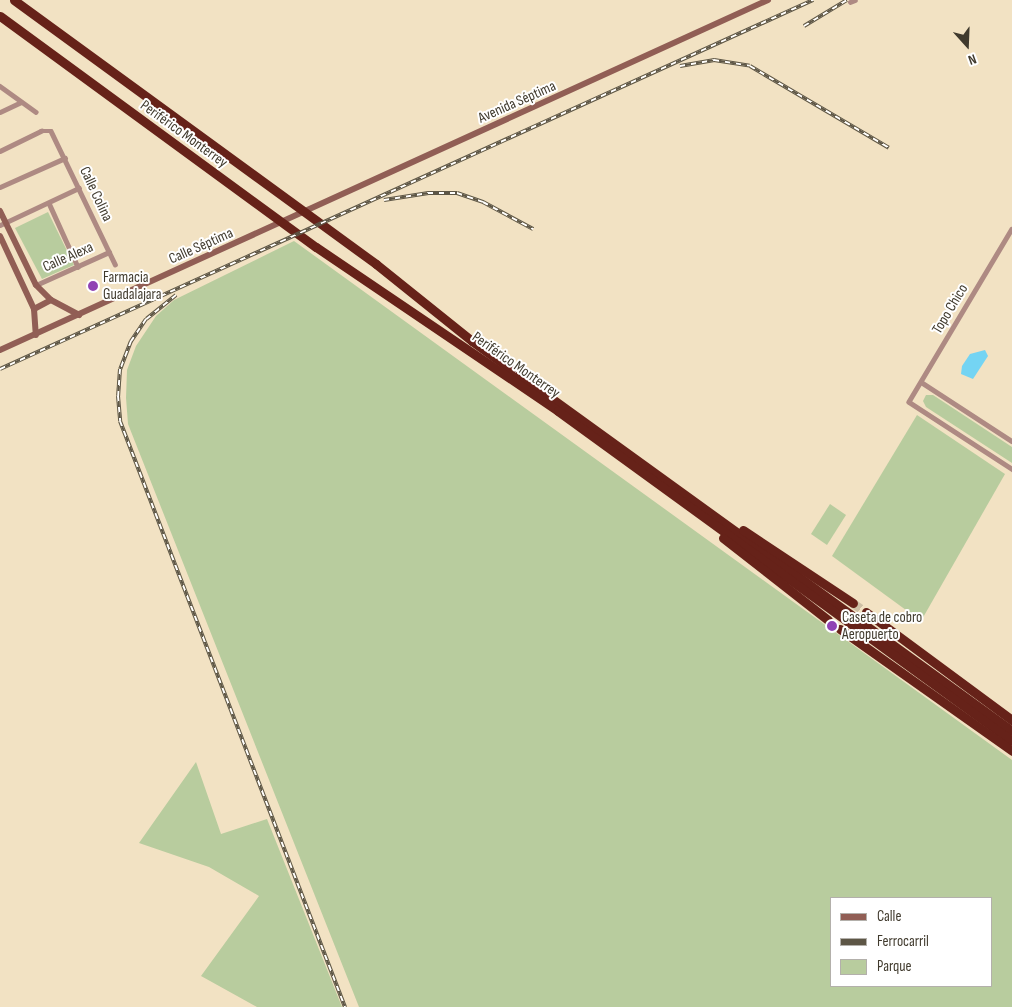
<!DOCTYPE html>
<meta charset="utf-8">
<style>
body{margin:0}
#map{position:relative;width:1012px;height:1007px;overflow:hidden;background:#f2e2c3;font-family:"Sofia Sans Condensed",sans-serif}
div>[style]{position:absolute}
.green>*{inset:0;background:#b8cc9e}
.water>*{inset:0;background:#74d4f3}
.highway-tunnel>*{height:9px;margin-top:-4.5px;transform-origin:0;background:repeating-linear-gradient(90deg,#cec0a5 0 9px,transparent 0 13.5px)}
.street>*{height:4.5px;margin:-2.25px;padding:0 2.25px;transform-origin:2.25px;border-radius:2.25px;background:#ae8a83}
.secondary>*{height:6px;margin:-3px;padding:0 3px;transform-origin:3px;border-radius:3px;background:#915e55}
.highway>*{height:9px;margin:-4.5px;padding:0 4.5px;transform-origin:4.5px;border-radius:4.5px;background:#662219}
.rail>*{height:4px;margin-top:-2px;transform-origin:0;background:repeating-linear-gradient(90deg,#fff 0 5.5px,#5d5646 0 11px);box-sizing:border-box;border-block:1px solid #5d5646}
.dots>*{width:14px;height:14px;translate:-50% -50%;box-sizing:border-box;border:2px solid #fff;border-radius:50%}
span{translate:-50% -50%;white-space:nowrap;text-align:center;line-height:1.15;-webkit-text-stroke:4px #fff;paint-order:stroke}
.street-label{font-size:15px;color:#403a2d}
.poi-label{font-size:15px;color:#403a2d}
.left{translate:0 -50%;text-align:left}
.legend{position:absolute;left:830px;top:897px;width:162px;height:90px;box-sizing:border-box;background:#fff;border:1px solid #b3b0ab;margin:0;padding:6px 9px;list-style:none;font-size:15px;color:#403a2d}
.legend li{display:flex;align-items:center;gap:10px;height:25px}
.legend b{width:25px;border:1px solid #b3b0ab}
.north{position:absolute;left:942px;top:20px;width:50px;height:50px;-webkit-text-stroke:4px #fff;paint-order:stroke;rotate:160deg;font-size:14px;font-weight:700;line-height:20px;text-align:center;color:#403a2d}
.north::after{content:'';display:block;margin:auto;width:18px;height:22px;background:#403a2d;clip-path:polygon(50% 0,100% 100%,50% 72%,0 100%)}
</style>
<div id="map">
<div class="green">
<i style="clip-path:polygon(48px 212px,74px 265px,42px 279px,15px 228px)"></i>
<i style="clip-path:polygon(evenodd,294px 241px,1012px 760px,1012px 1007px,359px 1007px,128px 424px,126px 398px,127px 370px,136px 346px,156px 316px,174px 300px,294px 241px,831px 898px,991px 898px,991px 986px,831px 986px,831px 898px)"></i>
<i style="clip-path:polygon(926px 395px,933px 395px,1012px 447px,1012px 463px,926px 407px,923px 401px)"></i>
<i style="clip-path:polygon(917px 415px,1005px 474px,921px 621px,832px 556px)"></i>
<i style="clip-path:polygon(830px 504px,846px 515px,827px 545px,811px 534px)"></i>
<i style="clip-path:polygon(196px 762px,221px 834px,267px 819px,342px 1007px,257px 1007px,201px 976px,259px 896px,209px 867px,139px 843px)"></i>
</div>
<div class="water">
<i style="clip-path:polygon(985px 350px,988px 356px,973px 379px,961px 374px,962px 366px,970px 354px)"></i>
</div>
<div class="highway-tunnel">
<i style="left:853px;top:603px;width:16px;rotate:35deg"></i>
<i style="left:828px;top:620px;width:15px;rotate:37deg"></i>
</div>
<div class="street">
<i style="left:850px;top:2px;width:5px;rotate:-22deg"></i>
<i style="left:0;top:86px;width:44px;rotate:35.8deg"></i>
<i style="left:0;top:112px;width:23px;rotate:-25deg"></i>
<i style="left:0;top:151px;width:46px;rotate:-26deg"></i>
<i style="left:41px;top:131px;width:10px"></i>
<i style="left:51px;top:131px;width:148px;rotate:64.3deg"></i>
<i style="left:0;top:187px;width:71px;rotate:-24deg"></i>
<i style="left:49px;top:203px;width:70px;rotate:65.6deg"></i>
<i style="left:0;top:225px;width:87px;rotate:-25.1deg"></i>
<i style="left:1012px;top:229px;width:201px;rotate:120.8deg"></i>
<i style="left:909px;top:402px;width:123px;rotate:33deg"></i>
<i style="left:36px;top:285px;width:80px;rotate:-24.3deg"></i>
<i style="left:921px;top:382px;width:108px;rotate:33deg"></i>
</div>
<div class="secondary">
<i style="left:0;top:211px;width:82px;rotate:64.1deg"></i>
<i style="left:36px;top:285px;width:21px;rotate:45deg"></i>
<i style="left:51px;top:300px;width:32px;rotate:28deg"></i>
<i style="left:0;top:236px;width:81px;rotate:65deg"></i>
<i style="left:34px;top:309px;width:26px;rotate:86deg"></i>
<i style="left:34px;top:309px;width:19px;rotate:-28deg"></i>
<i style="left:0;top:350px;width:844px;rotate:-24.5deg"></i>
</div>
<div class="highway">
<i style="left:14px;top:0;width:448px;rotate:36.1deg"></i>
<i style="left:376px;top:264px;width:123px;rotate:38.7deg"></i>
<i style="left:472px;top:341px;width:666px;rotate:35.84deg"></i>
<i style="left:0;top:16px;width:391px;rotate:36.2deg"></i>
<i style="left:316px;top:247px;width:292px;rotate:34.1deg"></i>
<i style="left:558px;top:411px;width:561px;rotate:36.01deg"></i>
<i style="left:743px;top:530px;width:132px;rotate:33.6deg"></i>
<i style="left:723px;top:538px;width:133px;rotate:38deg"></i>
<i style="left:866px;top:612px;width:182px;rotate:36.5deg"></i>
<i style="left:840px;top:629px;width:211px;rotate:35.3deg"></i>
</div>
<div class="rail">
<i style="left:804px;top:26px;width:50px;rotate:-31.2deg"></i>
<i style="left:680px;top:66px;width:35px;rotate:-10deg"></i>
<i style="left:714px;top:60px;width:36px;rotate:9deg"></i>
<i style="left:750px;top:66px;width:161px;rotate:30.5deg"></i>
<i style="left:384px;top:200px;width:45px;rotate:-9deg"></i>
<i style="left:428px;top:193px;width:29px"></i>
<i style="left:457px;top:193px;width:28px;rotate:19deg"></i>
<i style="left:483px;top:202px;width:57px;rotate:28.4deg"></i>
<i style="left:176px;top:295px;width:38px;rotate:141deg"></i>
<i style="left:146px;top:319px;width:27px;rotate:124deg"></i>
<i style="left:131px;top:341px;width:30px;rotate:111deg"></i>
<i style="left:120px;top:369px;width:27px;rotate:94deg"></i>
<i style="left:118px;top:396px;width:25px;rotate:85deg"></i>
<i style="left:120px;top:421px;width:628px;rotate:69deg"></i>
<i style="left:0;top:369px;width:893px;rotate:-24.41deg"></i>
</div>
<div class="dots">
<i style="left:93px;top:286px;background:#9043b4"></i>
<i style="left:832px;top:626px;background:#9043b4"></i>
</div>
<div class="street-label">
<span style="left:517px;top:102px;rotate:-24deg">Avenida Séptima</span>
<span style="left:184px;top:134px;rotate:36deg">Periférico Monterrey</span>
<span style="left:96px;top:194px;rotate:65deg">Calle Colina</span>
<span style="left:201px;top:246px;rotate:-24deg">Calle Séptima</span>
<span style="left:68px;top:257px;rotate:-24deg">Calle Alexa</span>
<span style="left:950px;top:309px;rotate:-59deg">Topo Chico</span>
<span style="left:516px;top:365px;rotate:35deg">Periférico Monterrey</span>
</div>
<div class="poi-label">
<span class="left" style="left:103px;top:286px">Farmacia<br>Guadalajara</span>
<span class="left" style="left:842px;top:626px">Caseta de cobro<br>Aeropuerto</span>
</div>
<ul class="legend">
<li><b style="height:6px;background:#915e55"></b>Calle</li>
<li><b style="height:6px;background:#5d5646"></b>Ferrocarril</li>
<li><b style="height:14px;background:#b8cc9e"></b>Parque</li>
</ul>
<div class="north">N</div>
</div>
